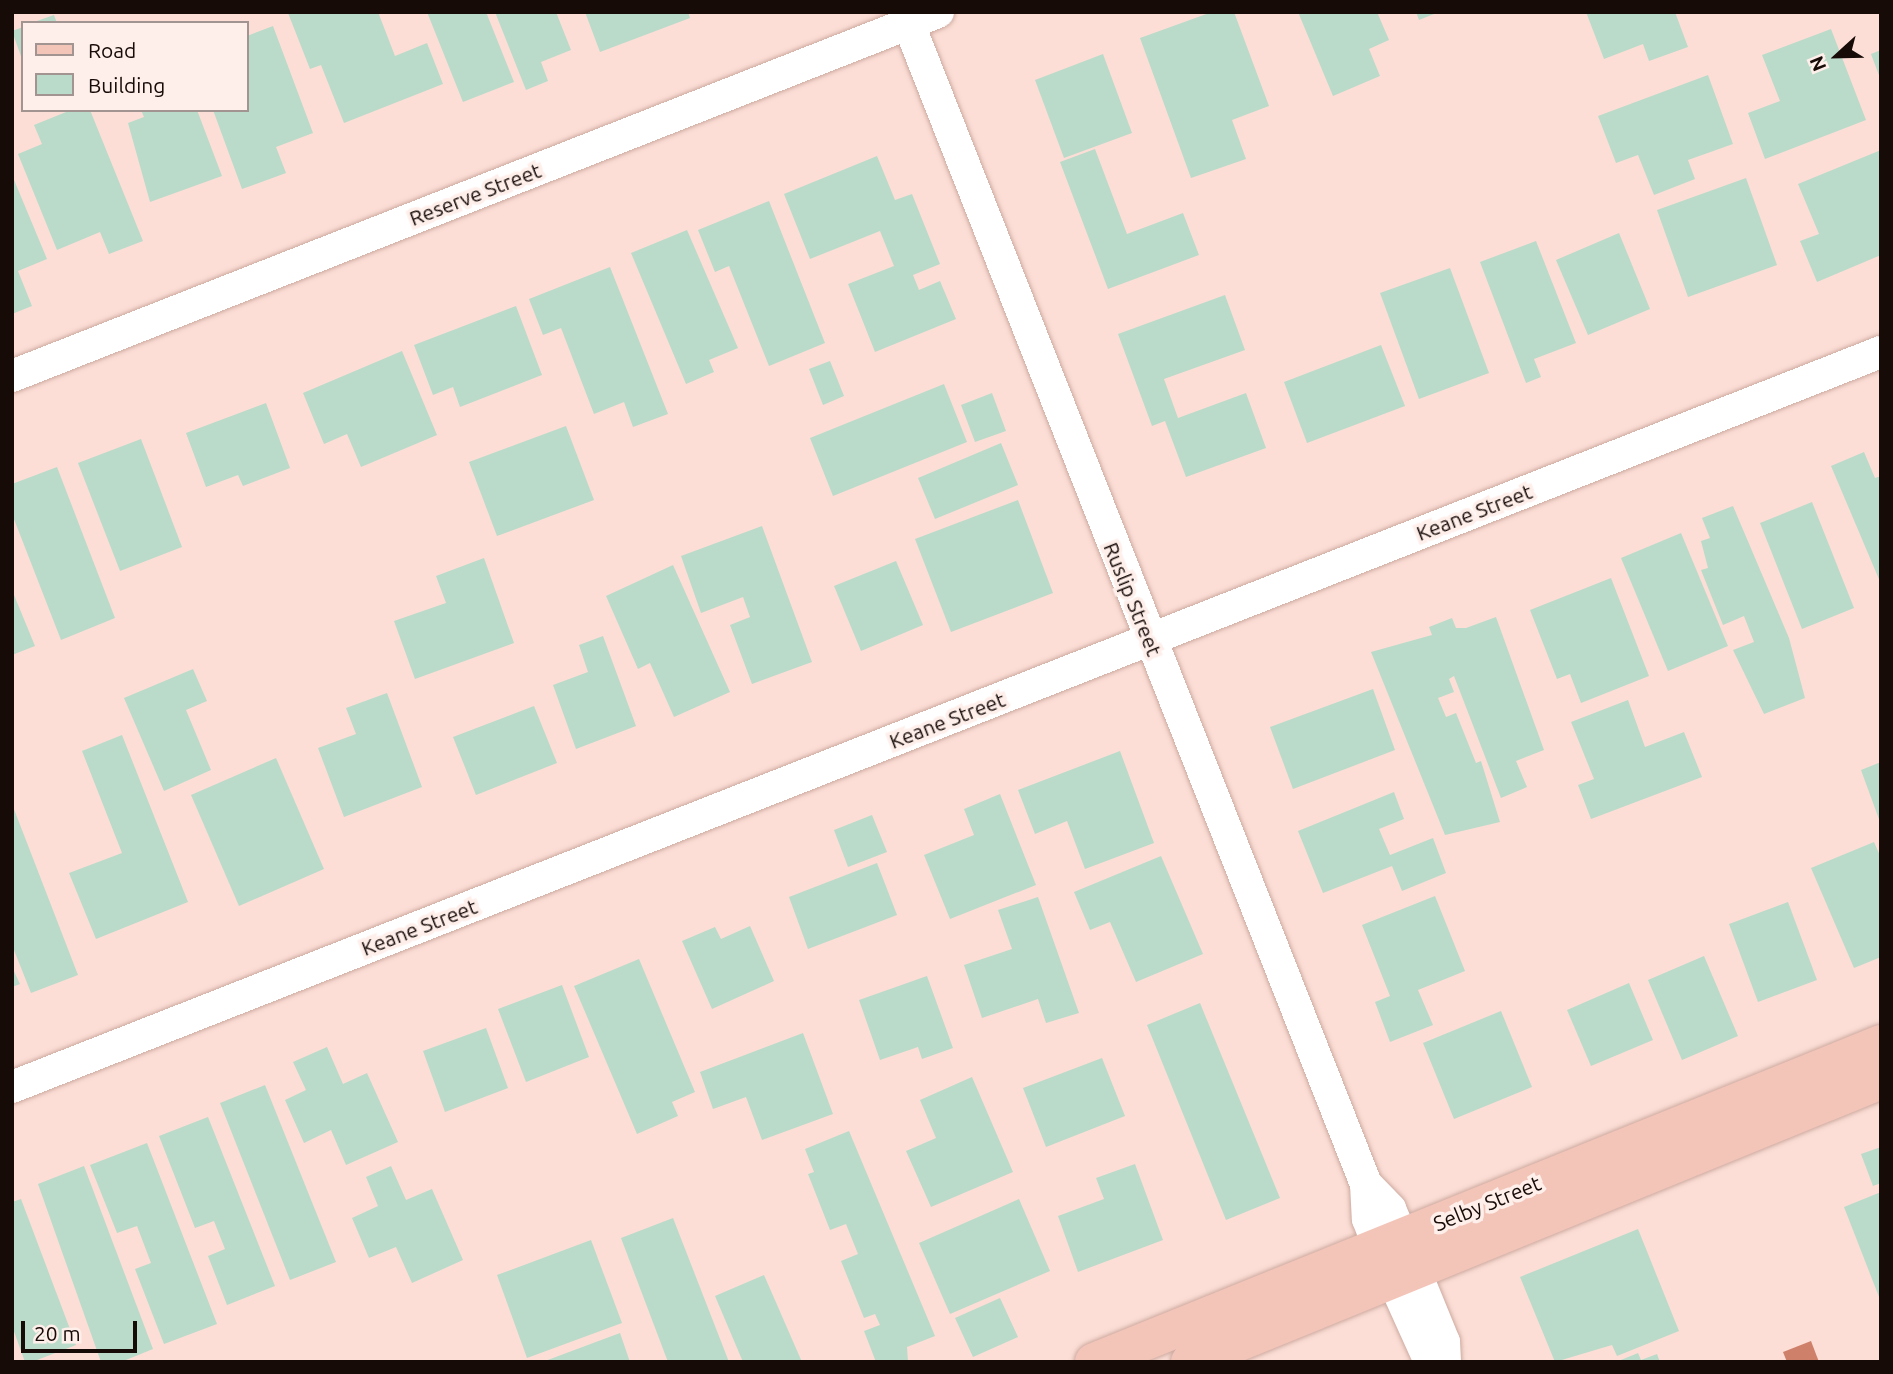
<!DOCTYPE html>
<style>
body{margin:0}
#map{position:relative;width:1893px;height:1374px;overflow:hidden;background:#fcded6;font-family:Ubuntu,sans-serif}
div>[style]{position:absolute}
.water>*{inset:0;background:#cf806b}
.building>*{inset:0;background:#badbc9}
.roads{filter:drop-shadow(0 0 2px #cdaaa0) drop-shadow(0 0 2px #cdaaa0)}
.minor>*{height:32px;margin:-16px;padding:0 16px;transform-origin:16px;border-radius:16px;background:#fff}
.primary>*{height:38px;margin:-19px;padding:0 19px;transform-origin:19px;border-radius:19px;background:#f3c5b9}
span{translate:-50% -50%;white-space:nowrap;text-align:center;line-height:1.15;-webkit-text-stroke:7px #feefeb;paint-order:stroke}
.street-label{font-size:21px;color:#170b08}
.frame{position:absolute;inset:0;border:14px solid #170b08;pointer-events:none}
.legend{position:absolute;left:21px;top:21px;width:228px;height:91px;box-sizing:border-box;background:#feefeb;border:2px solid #a29490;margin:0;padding:9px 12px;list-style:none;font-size:21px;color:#170b08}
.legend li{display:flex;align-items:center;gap:14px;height:35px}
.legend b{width:35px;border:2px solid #a29490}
.north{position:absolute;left:1802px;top:21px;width:70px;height:70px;-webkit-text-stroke:5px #feefeb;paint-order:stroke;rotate:248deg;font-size:19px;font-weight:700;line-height:28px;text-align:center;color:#170b08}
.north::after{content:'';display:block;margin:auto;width:24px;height:32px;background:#170b08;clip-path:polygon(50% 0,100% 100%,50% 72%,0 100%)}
.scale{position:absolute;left:21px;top:1321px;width:116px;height:32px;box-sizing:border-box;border:4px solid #170b08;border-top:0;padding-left:9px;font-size:21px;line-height:24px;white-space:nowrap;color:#170b08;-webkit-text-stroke:5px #feefeb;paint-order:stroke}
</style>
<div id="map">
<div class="water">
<i style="clip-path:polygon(1811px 1341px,1819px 1362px,1787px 1362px,1783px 1352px)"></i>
</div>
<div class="building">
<i style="clip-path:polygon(378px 12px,395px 56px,427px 43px,443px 84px,344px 123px,321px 65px,310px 69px,288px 13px)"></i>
<i style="clip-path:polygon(427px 12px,486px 12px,514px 82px,463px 102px)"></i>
<i style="clip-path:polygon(495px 12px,556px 12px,571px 50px,541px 62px,548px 81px,526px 90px)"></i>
<i style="clip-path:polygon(585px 12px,688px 12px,690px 18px,600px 52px)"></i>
<i style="clip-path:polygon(1212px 12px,1234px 12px,1269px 106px,1232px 120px,1246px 159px,1191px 178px,1140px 38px)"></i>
<i style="clip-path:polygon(1298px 12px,1377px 12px,1389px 40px,1369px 49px,1380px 76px,1333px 96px)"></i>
<i style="clip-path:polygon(1416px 12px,1439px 12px,1419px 20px)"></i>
<i style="clip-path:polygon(1586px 12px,1675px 12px,1688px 47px,1649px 61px,1643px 44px,1604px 59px)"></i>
<i style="clip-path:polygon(54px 15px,57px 23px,34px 23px,34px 22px)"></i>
<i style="clip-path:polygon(273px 26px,313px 133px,276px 147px,286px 173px,242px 189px,213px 110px,247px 110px,247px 36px)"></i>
<i style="clip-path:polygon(23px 27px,23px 62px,12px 31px)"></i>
<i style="clip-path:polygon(1831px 29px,1866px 120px,1765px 159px,1748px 113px,1780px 101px,1762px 55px)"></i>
<i style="clip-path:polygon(1881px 50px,1881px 78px,1880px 78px,1871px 54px)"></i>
<i style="clip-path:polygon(1103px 54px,1132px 133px,1064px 158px,1035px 80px)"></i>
<i style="clip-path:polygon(1708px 75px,1733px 144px,1688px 160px,1695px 179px,1654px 195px,1638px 155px,1616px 163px,1598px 116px)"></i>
<i style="clip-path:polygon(71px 110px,90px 110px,143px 241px,109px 254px,100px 232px,57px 250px,18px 154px,42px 144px,34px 125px)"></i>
<i style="clip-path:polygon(141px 110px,197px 110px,222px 176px,150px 202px,128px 123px,144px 117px)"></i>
<i style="clip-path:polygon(1095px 149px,1127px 234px,1183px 213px,1199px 255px,1108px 289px,1060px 162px)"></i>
<i style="clip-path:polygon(1881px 150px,1881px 255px,1817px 282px,1800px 241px,1819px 234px,1798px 184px)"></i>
<i style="clip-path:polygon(877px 156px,895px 200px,912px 194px,940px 264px,913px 275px,919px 290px,940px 281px,956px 319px,875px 352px,848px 284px,894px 266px,880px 231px,810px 259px,784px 194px)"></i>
<i style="clip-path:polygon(12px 175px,47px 259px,18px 271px,32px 306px,12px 314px)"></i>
<i style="clip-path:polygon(1746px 178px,1777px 265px,1688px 297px,1657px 210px)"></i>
<i style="clip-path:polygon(769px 201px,825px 343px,769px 366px,729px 266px,715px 272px,698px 230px)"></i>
<i style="clip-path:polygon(687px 230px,738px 348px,709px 360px,714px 372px,686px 384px,631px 253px)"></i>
<i style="clip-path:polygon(1619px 233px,1650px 309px,1588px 335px,1556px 260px)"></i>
<i style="clip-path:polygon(1536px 241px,1576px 343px,1534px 359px,1541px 377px,1526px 383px,1480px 262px)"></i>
<i style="clip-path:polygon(610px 267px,668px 414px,633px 427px,624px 402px,594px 414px,561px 328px,543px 335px,529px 299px)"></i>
<i style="clip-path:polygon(1450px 268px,1489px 373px,1419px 399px,1380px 293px)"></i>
<i style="clip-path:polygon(1225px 295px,1245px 350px,1164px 379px,1178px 418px,1246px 393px,1266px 448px,1186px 477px,1165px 421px,1152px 426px,1118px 334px)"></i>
<i style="clip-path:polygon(516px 306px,542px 375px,460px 407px,453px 387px,433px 395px,414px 345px)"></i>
<i style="clip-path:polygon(1381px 345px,1405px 406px,1307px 443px,1284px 382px)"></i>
<i style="clip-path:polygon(402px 351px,437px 435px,361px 467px,347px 434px,324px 444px,303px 393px)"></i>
<i style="clip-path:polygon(830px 361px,844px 396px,823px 405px,809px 369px)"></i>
<i style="clip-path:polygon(944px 384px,967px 442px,833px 496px,810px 438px)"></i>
<i style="clip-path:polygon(992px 393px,1006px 431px,975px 442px,961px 405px)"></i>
<i style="clip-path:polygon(266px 403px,290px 468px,243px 486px,238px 475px,206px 487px,186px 433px)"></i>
<i style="clip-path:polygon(566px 426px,594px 500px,497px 536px,469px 462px)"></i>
<i style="clip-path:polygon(141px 439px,182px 547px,120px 571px,78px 463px)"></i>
<i style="clip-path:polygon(1001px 443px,1018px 485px,935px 519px,918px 478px)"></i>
<i style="clip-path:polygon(1864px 452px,1875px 478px,1881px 476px,1881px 584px,1831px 466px)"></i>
<i style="clip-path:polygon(57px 467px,115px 618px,61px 640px,12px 514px,12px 484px)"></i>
<i style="clip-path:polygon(1018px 500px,1053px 593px,951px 632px,915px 539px)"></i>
<i style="clip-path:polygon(1812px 502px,1854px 608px,1802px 629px,1760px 523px)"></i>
<i style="clip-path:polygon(1733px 506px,1789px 638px,1805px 698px,1764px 714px,1733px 650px,1754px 642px,1744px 616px,1723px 625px,1701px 570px,1708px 568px,1701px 541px,1710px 538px,1702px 518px)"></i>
<i style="clip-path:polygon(762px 526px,812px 662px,752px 684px,730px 625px,750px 617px,743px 597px,701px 613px,681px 556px)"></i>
<i style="clip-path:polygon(1681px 533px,1728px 646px,1668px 671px,1621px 558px)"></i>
<i style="clip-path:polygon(484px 558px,514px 643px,415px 679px,394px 621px,446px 603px,436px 576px)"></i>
<i style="clip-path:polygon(896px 561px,923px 625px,861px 651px,834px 586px)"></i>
<i style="clip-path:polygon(673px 565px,730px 692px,674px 717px,650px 663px,638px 669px,606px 596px)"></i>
<i style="clip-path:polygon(1611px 578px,1649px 676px,1581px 703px,1570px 674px,1557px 679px,1530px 610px)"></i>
<i style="clip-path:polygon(12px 590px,35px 646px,12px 655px)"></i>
<i style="clip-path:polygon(1496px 617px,1544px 750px,1516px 761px,1527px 787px,1501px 798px,1454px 676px,1449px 679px,1454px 692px,1438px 698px,1446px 717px,1456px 713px,1476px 763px,1481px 761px,1500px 822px,1445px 835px,1371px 652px,1432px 635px,1429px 627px,1452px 618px,1456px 628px,1466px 628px)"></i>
<i style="clip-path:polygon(603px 636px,636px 726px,576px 749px,553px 685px,588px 672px,579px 645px)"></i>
<i style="clip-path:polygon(193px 669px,207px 701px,186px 710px,211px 770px,164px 791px,124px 698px)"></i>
<i style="clip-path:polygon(1373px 689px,1395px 750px,1293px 789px,1270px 727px)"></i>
<i style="clip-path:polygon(387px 693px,422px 787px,344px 817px,318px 748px,356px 734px,346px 708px)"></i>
<i style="clip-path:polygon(1628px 700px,1645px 747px,1684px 732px,1702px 777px,1591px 819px,1578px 785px,1594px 779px,1571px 722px)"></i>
<i style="clip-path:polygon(534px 706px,557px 763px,476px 795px,453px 737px)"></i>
<i style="clip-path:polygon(122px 735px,188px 902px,96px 939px,69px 873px,122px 853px,82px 751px)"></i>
<i style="clip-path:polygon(1120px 751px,1154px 843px,1085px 869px,1067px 821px,1035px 834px,1018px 790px)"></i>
<i style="clip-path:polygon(276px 758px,324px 869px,239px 906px,191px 795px)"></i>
<i style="clip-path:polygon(1881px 762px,1881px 822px,1880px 822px,1861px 770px)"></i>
<i style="clip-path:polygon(1394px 792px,1404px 819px,1379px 829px,1390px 855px,1433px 838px,1446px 873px,1402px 891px,1392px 866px,1323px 893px,1298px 831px)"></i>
<i style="clip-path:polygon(1000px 794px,1036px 885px,950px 919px,924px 855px,974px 835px,964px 809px)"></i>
<i style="clip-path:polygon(12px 804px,78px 975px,31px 993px,12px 945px)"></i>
<i style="clip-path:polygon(872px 815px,887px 852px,848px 867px,834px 830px)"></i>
<i style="clip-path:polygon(1874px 842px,1881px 858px,1881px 957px,1854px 968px,1811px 868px)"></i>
<i style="clip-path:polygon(1161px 856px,1203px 954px,1136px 982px,1110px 922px,1090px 930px,1074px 892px)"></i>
<i style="clip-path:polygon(877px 863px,897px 915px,808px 949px,789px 897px)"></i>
<i style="clip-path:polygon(1435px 896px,1465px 971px,1418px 990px,1433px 1025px,1390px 1042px,1375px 1002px,1390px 996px,1362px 925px)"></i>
<i style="clip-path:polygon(1038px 897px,1079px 1013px,1046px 1023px,1038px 999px,982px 1018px,964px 965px,1012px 949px,998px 910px)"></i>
<i style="clip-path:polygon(1788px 902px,1817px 980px,1758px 1002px,1729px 924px)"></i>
<i style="clip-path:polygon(750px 926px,774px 981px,712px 1009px,682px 941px,715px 927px,721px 939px)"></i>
<i style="clip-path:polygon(1704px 956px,1738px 1036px,1682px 1060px,1648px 980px)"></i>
<i style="clip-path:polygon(639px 959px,695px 1092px,672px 1102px,678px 1116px,637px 1134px,574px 986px)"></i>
<i style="clip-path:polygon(12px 967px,20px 984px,12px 987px)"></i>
<i style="clip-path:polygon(927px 976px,953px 1048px,922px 1059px,918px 1047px,880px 1060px,859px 1000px)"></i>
<i style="clip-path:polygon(1629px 983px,1653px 1040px,1591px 1066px,1567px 1010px)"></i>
<i style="clip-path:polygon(562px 985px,589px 1057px,526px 1082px,498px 1009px)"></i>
<i style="clip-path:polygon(1200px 1003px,1280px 1198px,1226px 1220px,1147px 1025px)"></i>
<i style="clip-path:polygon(1501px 1011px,1532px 1087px,1454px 1119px,1423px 1043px)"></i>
<i style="clip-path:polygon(486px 1028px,508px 1088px,445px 1112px,423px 1051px)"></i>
<i style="clip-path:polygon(803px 1033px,833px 1114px,762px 1140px,746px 1097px,713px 1109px,700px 1072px)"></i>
<i style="clip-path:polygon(327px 1047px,343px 1084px,367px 1073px,398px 1142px,346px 1165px,331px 1130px,304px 1143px,285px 1100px,306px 1090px,293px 1062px)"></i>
<i style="clip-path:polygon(1102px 1058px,1125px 1116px,1046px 1147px,1023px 1088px)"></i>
<i style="clip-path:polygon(972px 1077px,1013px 1172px,931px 1207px,906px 1151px,936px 1138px,920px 1100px)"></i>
<i style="clip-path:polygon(265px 1085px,336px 1262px,290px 1280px,220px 1103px)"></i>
<i style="clip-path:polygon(208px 1117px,275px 1286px,227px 1305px,208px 1256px,225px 1249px,214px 1221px,195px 1228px,159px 1136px)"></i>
<i style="clip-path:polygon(849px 1131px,935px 1336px,907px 1347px,908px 1362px,876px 1362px,864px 1331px,880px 1325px,875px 1314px,864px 1318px,841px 1261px,858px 1254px,846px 1224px,830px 1230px,808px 1174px,814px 1172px,805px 1149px)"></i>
<i style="clip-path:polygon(147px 1143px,217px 1324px,164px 1344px,135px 1269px,151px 1263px,137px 1226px,117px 1233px,90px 1165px)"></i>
<i style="clip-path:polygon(1881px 1147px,1881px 1183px,1873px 1186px,1861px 1154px)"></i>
<i style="clip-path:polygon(1135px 1164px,1163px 1240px,1078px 1272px,1058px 1216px,1104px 1199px,1096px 1178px)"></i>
<i style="clip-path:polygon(84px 1166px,153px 1349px,121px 1362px,101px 1362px,38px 1184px)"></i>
<i style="clip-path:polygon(391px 1166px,406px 1200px,432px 1189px,463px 1260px,412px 1283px,396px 1247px,369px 1258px,352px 1218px,378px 1206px,366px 1177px)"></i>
<i style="clip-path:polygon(1881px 1192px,1881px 1302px,1844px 1207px)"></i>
<i style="clip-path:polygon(21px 1199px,76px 1345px,32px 1362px,25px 1362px,12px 1326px,12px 1202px)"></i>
<i style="clip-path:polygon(1019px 1199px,1050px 1271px,950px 1314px,919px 1243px)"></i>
<i style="clip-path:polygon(673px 1218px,729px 1362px,668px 1362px,621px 1238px)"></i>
<i style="clip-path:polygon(1638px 1229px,1679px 1331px,1617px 1356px,1612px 1345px,1555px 1362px,1520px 1277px)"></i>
<i style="clip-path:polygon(591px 1240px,622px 1323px,527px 1358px,497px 1275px)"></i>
<i style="clip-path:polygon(764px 1275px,802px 1362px,743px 1362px,715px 1296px)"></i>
<i style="clip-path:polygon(1000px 1298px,1018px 1337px,973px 1357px,955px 1318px)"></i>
<i style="clip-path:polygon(620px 1333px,630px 1362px,545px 1362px,545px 1361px)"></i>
<i style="clip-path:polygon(1638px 1353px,1641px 1360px,1657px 1354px,1660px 1362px,1616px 1362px)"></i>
</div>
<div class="roads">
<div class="minor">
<i style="left:904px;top:12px;width:1260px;rotate:68.49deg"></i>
<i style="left:1366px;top:1184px;width:35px;rotate:87deg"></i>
<i style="left:1368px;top:1219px;width:30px;rotate:69deg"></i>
<i style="left:12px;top:376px;width:995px;rotate:-21.46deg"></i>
<i style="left:12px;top:1087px;width:2008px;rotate:-21.47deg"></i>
<i style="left:1366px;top:1184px;width:35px;rotate:46deg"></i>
<i style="left:1390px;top:1209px;width:30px;rotate:67deg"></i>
<i style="left:1415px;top:1271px;width:77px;rotate:67.8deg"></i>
<i style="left:1444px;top:1342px;width:20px;rotate:87deg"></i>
<i style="left:1393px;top:1280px;width:90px;rotate:65.7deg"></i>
</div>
<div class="primary">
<i style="left:1094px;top:1362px;width:849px;rotate:-22deg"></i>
<i style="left:1190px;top:1362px;width:746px;rotate:-22.2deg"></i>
</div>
</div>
<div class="street-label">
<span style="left:475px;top:194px;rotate:-21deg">Reserve Street</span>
<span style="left:1474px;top:512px;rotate:-21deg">Keane Street</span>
<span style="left:1133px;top:599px;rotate:68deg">Ruslip Street</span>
<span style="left:947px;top:720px;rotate:-21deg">Keane Street</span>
<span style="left:419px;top:927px;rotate:-21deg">Keane Street</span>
<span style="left:1487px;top:1203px;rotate:-22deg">Selby Street</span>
</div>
<div class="frame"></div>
<ul class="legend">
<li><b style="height:9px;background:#f3c5b9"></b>Road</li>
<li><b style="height:19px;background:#badbc9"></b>Building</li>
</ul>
<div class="north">N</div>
<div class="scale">20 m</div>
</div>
